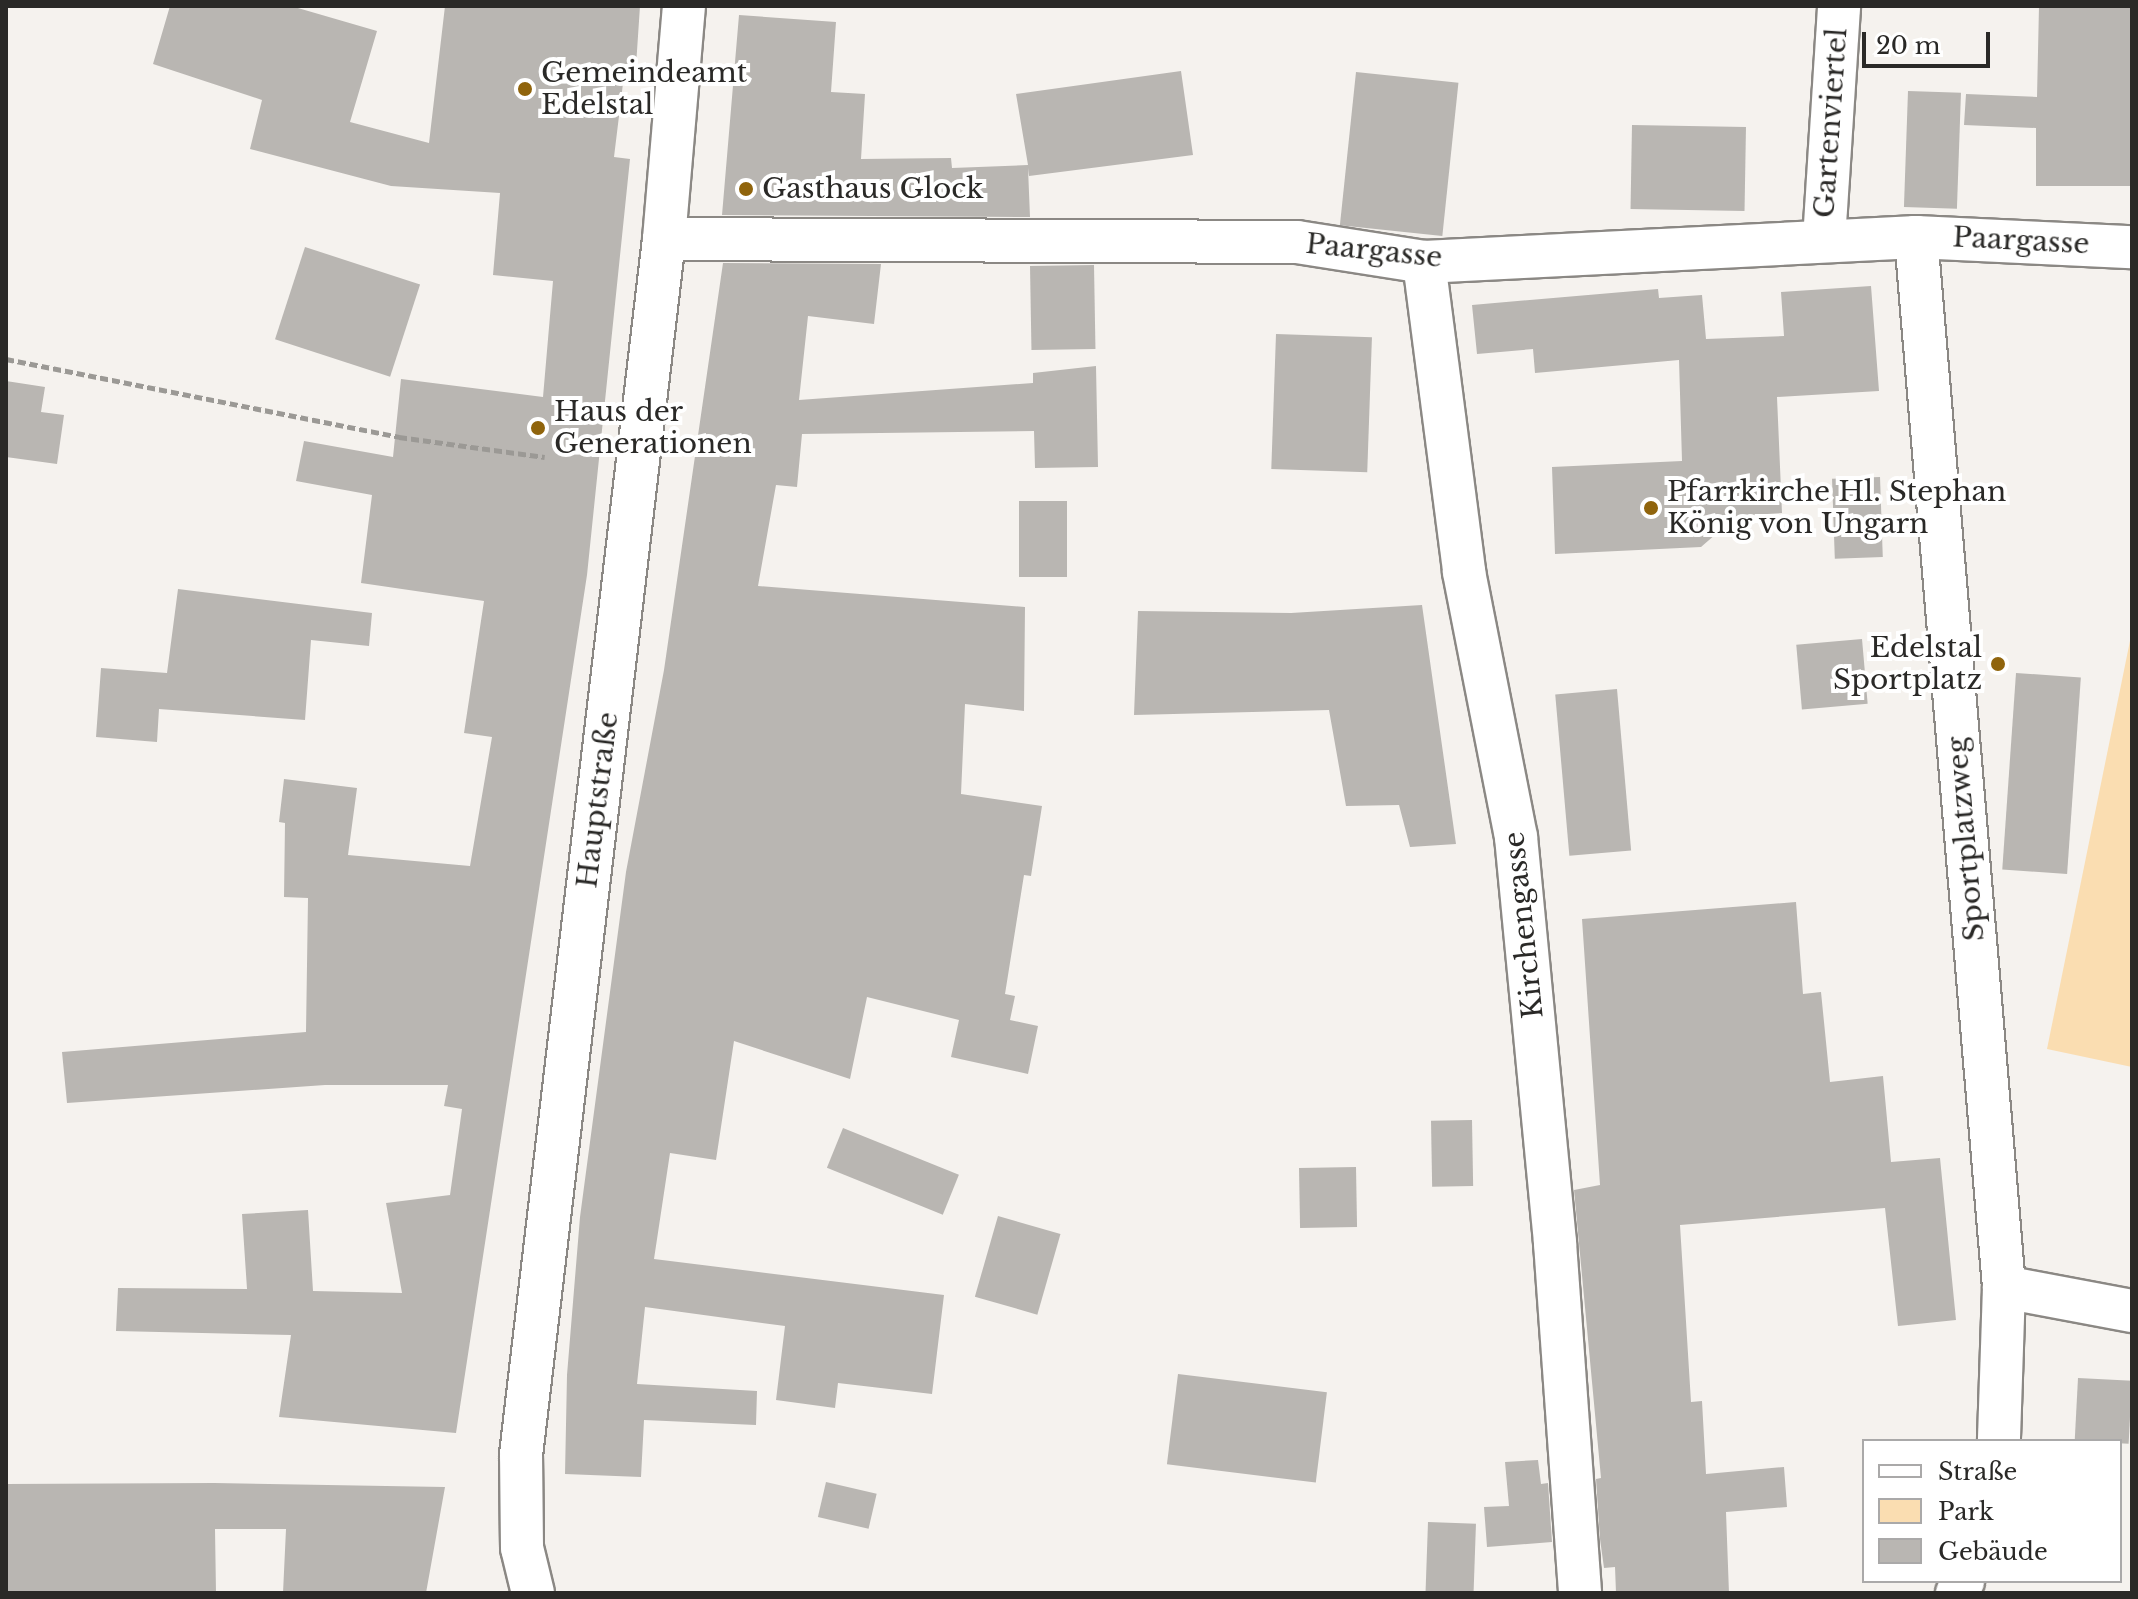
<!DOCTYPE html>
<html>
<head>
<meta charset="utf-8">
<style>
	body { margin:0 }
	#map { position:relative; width:2138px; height:1599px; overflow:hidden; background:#f5f2ee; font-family:"Libre Baskerville",serif }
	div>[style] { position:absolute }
	.green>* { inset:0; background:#faddb1 }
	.building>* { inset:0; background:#b9b6b2; transform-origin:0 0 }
	.path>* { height:5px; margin-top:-2.5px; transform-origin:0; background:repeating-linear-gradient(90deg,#9b9995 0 8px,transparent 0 12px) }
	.roads { filter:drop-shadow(2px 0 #8b8884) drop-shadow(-2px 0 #8b8884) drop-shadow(0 2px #8b8884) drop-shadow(0 -2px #8b8884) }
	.street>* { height:42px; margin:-21px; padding:0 21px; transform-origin:21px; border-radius:21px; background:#fff }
	.dots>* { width:22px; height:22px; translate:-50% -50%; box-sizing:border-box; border:4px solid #fff; border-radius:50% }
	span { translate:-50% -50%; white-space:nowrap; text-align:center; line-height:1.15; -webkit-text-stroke:8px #fff; paint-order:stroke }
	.poi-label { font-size:28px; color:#2a2927 }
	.left { translate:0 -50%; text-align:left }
	.right { translate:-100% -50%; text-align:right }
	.street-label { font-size:28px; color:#2a2927 }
	.frame { position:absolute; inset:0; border:8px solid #2a2927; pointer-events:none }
	.legend { position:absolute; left:1862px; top:1439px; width:260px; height:144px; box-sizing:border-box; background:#fff; border:2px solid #aaa9a9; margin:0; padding:10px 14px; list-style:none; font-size:24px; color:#2a2927 }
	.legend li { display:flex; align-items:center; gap:16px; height:40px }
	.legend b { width:40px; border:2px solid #aaa9a9 }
	.scale { position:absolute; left:1862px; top:32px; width:128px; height:36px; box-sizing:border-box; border:4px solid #2a2927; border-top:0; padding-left:10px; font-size:24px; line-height:28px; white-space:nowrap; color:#2a2927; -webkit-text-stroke:6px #fff; paint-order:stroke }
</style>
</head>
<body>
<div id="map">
	<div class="green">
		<div style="clip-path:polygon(2132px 631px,2132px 1067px,2047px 1049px)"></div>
	</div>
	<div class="building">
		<div style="clip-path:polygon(170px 6px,291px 6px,377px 31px,350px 122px,429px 143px,445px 6px,640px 6px,636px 66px,625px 67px,614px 157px,630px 159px,587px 575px,456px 1433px,279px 1417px,291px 1335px,116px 1331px,118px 1288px,247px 1289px,242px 1214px,308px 1210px,313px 1291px,402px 1293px,386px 1203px,450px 1195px,462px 1109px,444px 1106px,448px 1085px,325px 1085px,67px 1103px,62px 1052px,306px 1032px,308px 898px,284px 897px,285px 823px,279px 822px,284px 779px,357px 788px,348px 855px,470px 866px,492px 737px,464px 733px,484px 601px,361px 583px,372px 495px,296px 481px,304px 441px,393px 457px,401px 379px,543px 397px,553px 281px,493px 275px,500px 193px,391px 186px,250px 149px,262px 100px,153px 64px)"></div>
		<div style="clip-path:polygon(2039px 6px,2132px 6px,2132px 186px,2036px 186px,2036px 128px,1964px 125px,1966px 94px,2037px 97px)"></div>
		<div style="clip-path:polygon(739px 15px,836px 22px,831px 92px,865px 94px,861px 159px,951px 158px,952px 168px,1028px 165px,1016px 94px,1181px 71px,1193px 155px,1029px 176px,1028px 168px,1030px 217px,722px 215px)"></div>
		<div style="left:1356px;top:72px;width:103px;height:154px;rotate:6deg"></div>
		<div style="left:1908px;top:91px;width:53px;height:116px;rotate:2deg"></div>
		<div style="left:1632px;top:125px;width:114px;height:84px;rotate:1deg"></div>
		<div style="left:305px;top:247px;width:121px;height:97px;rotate:18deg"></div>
		<div style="clip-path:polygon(723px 263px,881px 264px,874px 324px,808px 316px,799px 400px,1033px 383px,1033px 373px,1096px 366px,1098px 467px,1035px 468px,1034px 431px,802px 434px,797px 487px,776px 485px,758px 586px,1025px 607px,1024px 711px,965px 704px,961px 794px,1042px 806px,1031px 876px,1024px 875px,1005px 994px,1015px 996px,1010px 1020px,1038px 1026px,1028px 1074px,951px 1057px,959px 1020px,867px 997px,850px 1079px,734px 1041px,716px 1160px,670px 1153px,654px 1259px,944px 1295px,932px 1394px,838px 1383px,835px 1408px,776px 1400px,785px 1326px,645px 1307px,637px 1384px,757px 1391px,756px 1425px,644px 1420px,641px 1477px,565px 1474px,567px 1375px,580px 1217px,626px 872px,664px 670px)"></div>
		<div style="left:1094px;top:265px;width:84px;height:64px;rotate:89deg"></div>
		<div style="clip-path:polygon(1871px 286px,1879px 391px,1777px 397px,1782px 513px,1750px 515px,1751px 531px,1716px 534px,1701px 547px,1555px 554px,1552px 467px,1682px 461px,1679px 360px,1535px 373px,1533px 349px,1477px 354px,1472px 305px,1658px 289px,1659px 298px,1702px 295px,1706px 339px,1784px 336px,1781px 292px)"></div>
		<div style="left:1276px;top:334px;width:96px;height:135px;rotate:2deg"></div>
		<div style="clip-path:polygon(6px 381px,45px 387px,41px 412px,64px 415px,57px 464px,6px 457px)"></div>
		<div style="left:1880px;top:477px;width:80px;height:48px;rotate:88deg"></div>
		<div style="left:1019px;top:501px;width:48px;height:76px"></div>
		<div style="clip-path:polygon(178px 589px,372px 613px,369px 646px,311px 640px,305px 720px,159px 709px,157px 742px,96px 737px,101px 668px,167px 673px)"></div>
		<div style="clip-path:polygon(1422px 605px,1456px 844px,1410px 847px,1399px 805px,1346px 806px,1329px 710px,1134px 715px,1138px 611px,1291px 613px)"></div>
		<div style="left:1862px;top:639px;width:65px;height:66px;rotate:85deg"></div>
		<div style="left:2016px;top:673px;width:65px;height:197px;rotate:4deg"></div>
		<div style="left:1617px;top:689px;width:162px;height:62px;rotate:85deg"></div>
		<div style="clip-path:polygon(1796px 902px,1803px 994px,1821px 992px,1830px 1082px,1883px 1076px,1891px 1162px,1940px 1158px,1956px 1320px,1898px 1326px,1885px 1208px,1680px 1225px,1691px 1402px,1702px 1401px,1706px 1474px,1784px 1467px,1787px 1507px,1726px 1512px,1729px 1593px,1616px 1593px,1615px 1567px,1604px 1568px,1600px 1539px,1596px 1479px,1601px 1478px,1574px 1190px,1600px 1185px,1582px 919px)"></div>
		<div style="left:1472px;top:1120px;width:66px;height:41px;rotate:89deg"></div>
		<div style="left:843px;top:1128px;width:125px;height:43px;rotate:22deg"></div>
		<div style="left:1356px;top:1167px;width:60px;height:57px;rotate:89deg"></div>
		<div style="left:998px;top:1216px;width:65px;height:84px;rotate:16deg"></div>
		<div style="left:1178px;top:1374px;width:150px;height:91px;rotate:7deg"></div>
		<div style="left:2078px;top:1378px;width:54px;height:63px;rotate:3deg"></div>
		<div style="clip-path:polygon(1538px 1460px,1541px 1484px,1548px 1483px,1552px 1542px,1487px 1547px,1484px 1507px,1509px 1506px,1505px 1462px)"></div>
		<div style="left:826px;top:1482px;width:52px;height:36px;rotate:13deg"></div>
		<div style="clip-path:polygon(6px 1484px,214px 1483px,445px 1487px,426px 1593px,283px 1593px,286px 1529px,215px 1529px,216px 1593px,6px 1593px)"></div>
		<div style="left:1428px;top:1522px;width:48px;height:71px;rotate:2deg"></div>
	</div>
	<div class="path">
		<div style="left:6px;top:359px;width:401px;rotate:11.2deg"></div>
		<div style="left:399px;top:437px;width:147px;rotate:7.8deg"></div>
	</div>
	<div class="roads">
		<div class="street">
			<div style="left:1916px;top:237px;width:1054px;rotate:85.21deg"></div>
			<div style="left:2004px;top:1287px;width:154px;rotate:91.9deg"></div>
			<div style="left:664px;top:239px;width:633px;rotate:0.27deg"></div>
			<div style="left:1297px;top:242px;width:129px;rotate:8.9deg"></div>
			<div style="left:1424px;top:262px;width:493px;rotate:-2.9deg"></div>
			<div style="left:1916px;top:237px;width:216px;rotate:2.7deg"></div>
			<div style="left:1824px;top:240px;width:234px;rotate:-86.3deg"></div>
			<div style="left:1424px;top:262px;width:313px;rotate:82.6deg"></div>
			<div style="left:1464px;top:572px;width:270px;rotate:78.9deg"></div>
			<div style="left:1516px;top:837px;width:408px;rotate:84.5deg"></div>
			<div style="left:1555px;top:1243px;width:351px;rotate:85.9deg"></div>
			<div style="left:2004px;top:1287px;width:130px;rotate:10.6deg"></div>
			<div style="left:533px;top:1593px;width:46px;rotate:-103.7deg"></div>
			<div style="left:522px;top:1548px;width:93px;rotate:-90.6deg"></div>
			<div style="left:521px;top:1455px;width:1224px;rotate:-83.29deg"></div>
			<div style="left:664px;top:239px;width:234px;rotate:-85.1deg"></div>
			<div style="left:1957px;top:1593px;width:13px;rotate:-63deg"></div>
		</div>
	</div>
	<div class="dots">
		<div style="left:525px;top:89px;background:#90640c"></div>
		<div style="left:746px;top:189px;background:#90640c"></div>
		<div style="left:538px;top:428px;background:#90640c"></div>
		<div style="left:1651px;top:508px;background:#90640c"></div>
		<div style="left:1998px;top:664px;background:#90640c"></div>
	</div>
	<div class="poi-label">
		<span class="left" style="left:541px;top:89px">Gemeindeamt<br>Edelstal</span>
		<span class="left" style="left:762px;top:189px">Gasthaus Glock</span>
		<span class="left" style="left:554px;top:428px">Haus der<br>Generationen</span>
		<span class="left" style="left:1667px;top:508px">Pfarrkirche Hl. Stephan<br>König von Ungarn</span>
		<span class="right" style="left:1982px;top:664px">Edelstal<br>Sportplatz</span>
	</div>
	<div class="street-label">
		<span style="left:1831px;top:123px;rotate:-86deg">Gartenviertel</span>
		<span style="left:2021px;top:241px;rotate:3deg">Paargasse</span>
		<span style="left:1374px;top:251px;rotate:6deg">Paargasse</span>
		<span style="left:598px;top:800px;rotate:-83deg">Hauptstraße</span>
		<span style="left:1966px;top:839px;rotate:-95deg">Sportplatzweg</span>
		<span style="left:1524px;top:925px;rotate:-96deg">Kirchengasse</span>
	</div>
	<div class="frame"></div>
	<ul class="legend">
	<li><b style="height:10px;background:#fff"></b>Straße</li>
	<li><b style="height:22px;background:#faddb1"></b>Park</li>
	<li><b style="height:22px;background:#b9b6b2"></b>Gebäude</li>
	</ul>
	<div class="scale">20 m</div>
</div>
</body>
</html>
